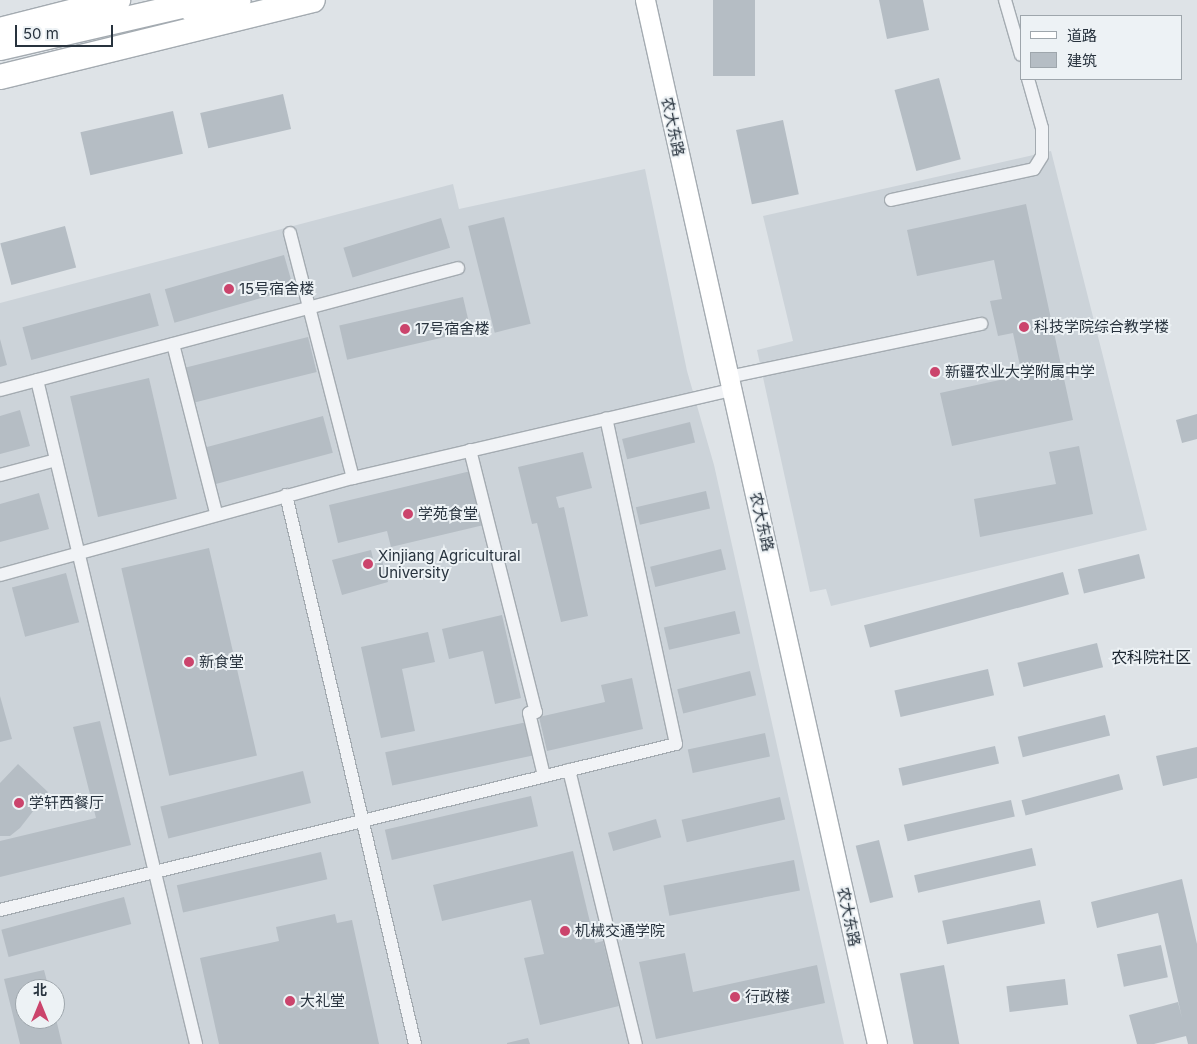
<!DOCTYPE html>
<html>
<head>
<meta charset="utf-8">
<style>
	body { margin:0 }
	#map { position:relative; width:1197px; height:1044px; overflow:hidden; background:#dee3e7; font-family:Inter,"Noto Sans SC",sans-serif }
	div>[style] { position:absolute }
	.built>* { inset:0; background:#ccd3d9 }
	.building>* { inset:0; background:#b5bdc4; transform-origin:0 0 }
	.roads { filter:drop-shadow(1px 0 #a4abb1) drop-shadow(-1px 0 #a4abb1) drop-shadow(0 1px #a4abb1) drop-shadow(0 -1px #a4abb1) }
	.street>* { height:12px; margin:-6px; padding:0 6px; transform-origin:6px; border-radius:6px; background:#f1f3f6 }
	.secondary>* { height:19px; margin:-9.5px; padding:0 9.5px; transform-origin:9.5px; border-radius:9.5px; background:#fff }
	.primary>* { height:20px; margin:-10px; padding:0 10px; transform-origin:10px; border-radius:10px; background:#fff }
	.highway>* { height:24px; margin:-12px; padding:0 12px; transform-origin:12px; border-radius:12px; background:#fff }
	.dots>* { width:14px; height:14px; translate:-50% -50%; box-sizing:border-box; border:2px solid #edf2f5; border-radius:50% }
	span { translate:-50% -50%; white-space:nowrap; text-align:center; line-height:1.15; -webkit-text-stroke:4px #edf2f5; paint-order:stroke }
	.street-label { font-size:15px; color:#28333e }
	.poi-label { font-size:15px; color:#28333e }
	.left { translate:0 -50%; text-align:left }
	.neighbourhood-label { font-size:16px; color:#1a242f }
	.legend { position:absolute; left:1020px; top:15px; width:162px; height:65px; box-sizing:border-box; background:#edf2f5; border:1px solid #9ea6ac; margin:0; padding:6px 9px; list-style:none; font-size:15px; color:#28333e }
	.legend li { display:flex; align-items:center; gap:10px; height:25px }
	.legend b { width:25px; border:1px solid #9ea6ac }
	.north { position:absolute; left:15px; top:979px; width:50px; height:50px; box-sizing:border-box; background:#edf2f5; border:1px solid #9ea6ac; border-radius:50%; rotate:0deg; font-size:14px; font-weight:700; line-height:20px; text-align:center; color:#28333e }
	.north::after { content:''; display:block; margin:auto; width:18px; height:22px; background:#cb446c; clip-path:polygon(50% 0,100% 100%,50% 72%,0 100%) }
	.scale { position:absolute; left:15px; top:25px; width:98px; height:22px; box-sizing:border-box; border:2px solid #28333e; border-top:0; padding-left:6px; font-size:15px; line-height:18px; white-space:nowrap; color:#28333e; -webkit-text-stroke:4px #edf2f5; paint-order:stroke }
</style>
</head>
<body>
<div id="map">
	<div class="built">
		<div style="clip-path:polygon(1051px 151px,1147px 530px,831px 606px,826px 589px,810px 592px,757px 350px,793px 341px,763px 216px)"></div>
		<div style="clip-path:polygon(evenodd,645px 169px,687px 371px,714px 465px,844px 1044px,0 1044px,0 303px,453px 184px,459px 209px,645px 169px,25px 989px,55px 989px,55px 1019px,25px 1019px,25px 989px)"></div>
	</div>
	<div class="building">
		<div style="left:713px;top:0;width:42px;height:76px"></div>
		<div style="clip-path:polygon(879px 0,923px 0,929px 30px,887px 39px)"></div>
		<div style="left:939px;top:78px;width:84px;height:46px;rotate:75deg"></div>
		<div style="left:283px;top:94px;width:36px;height:85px;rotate:77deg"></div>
		<div style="left:173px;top:111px;width:44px;height:95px;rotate:77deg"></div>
		<div style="left:783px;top:120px;width:76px;height:48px;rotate:78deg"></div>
		<div style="clip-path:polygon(1026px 204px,1073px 420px,952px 446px,940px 393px,1022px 375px,1013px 333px,998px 336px,990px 301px,1002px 299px,994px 260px,917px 276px,907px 230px)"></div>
		<div style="left:504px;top:217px;width:110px;height:37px;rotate:76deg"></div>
		<div style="left:441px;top:218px;width:31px;height:102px;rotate:73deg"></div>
		<div style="left:65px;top:226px;width:43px;height:67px;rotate:75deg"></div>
		<div style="left:284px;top:255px;width:35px;height:124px;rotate:74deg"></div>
		<div style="left:150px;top:293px;width:34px;height:132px;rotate:75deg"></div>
		<div style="left:463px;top:297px;width:35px;height:127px;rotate:77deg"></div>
		<div style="left:308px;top:337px;width:36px;height:129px;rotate:76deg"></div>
		<div style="clip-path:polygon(0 339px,7px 365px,0 367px)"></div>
		<div style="left:149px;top:378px;width:124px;height:81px;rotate:77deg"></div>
		<div style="clip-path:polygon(20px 410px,30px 446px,0 454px,0 416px)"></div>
		<div style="clip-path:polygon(1197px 414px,1197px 439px,1182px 443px,1176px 420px)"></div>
		<div style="left:323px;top:416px;width:38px;height:122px;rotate:75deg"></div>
		<div style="left:690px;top:422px;width:21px;height:70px;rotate:76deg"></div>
		<div style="clip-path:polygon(1079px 446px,1093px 514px,980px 537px,974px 499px,1056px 484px,1049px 452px)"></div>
		<div style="clip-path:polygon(583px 452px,592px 488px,556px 497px,559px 508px,564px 507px,588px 616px,561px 622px,537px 523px,532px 524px,518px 467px)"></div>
		<div style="clip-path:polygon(475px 470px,488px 524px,391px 547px,387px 531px,338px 543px,329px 505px)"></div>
		<div style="left:706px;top:491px;width:18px;height:72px;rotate:77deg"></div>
		<div style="clip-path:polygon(39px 493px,49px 529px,0 542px,0 504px)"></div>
		<div style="left:209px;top:548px;width:213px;height:90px;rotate:77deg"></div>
		<div style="left:721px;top:549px;width:21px;height:73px;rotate:76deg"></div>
		<div style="clip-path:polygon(371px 550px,374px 563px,382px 560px,388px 582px,342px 595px,332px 560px)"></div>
		<div style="left:1139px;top:554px;width:25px;height:63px;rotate:76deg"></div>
		<div style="left:1063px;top:572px;width:23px;height:206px;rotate:75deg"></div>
		<div style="left:66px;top:573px;width:51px;height:56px;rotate:75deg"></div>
		<div style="left:735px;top:611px;width:23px;height:73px;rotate:77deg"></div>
		<div style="clip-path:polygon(502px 615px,521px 698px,495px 704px,483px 651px,449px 659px,442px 629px)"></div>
		<div style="clip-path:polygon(428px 632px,435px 662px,402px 669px,415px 731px,381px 738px,361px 647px)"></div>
		<div style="left:1097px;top:643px;width:25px;height:82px;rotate:76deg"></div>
		<div style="left:988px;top:669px;width:27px;height:96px;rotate:77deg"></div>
		<div style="left:750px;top:671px;width:25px;height:75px;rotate:76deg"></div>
		<div style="clip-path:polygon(632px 678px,643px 729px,547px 751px,539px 717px,605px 702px,601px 685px)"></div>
		<div style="clip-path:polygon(0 696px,12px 739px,0 742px)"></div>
		<div style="left:1105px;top:715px;width:21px;height:90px;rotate:76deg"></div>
		<div style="clip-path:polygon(100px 721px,131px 845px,0 877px,0 841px,96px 818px,73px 727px)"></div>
		<div style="left:527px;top:722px;width:34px;height:145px;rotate:78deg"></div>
		<div style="left:765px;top:733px;width:24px;height:79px;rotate:78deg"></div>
		<div style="left:995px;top:746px;width:18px;height:99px;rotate:77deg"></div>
		<div style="clip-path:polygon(1197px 747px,1197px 778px,1163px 786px,1156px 756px)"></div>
		<div style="clip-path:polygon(18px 764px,48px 792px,20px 828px,10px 836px,0 836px,0 783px)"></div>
		<div style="left:303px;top:771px;width:33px;height:147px;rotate:76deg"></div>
		<div style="left:1119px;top:774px;width:16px;height:101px;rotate:75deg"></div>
		<div style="left:531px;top:796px;width:31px;height:150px;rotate:77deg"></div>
		<div style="left:780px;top:797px;width:23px;height:101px;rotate:77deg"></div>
		<div style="left:1011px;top:800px;width:17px;height:110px;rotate:77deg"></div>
		<div style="left:656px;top:819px;width:19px;height:50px;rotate:74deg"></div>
		<div style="left:879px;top:840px;width:59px;height:24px;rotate:76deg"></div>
		<div style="left:1032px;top:848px;width:18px;height:121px;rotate:77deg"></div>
		<div style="clip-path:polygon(573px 851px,595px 943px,603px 941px,619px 1006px,540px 1025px,524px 958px,544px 954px,531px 900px,442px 921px,433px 885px)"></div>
		<div style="left:321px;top:852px;width:28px;height:148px;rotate:77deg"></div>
		<div style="left:794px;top:860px;width:31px;height:133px;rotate:79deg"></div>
		<div style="clip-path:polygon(1182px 879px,1197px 944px,1197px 1044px,1188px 1044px,1186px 1036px,1154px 1044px,1137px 1044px,1129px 1015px,1178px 1002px,1182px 1018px,1158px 913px,1097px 928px,1091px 902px)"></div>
		<div style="left:124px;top:897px;width:28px;height:127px;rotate:75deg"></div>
		<div style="left:1040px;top:900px;width:24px;height:100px;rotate:78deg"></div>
		<div style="clip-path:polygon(335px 914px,337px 923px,352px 920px,379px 1044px,219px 1044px,200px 958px,279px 941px,276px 927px)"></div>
		<div style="left:1161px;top:945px;width:33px;height:45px;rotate:78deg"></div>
		<div style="clip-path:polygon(685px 953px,693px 992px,817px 965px,825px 1003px,656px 1039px,639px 962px)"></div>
		<div style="left:944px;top:965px;width:81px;height:45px;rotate:79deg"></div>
		<div style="clip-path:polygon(44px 970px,49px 989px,25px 989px,25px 1019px,56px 1019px,62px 1044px,20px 1044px,4px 979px)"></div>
		<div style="left:1065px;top:979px;width:26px;height:59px;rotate:83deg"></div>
		<div style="clip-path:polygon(528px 1038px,530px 1044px,507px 1044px,507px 1043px)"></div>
	</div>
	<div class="roads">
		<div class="street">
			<div style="left:1005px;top:0;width:57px;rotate:73.8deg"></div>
			<div style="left:891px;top:200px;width:146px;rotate:-12.2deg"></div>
			<div style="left:1034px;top:169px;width:15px;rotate:-58deg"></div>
			<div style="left:1042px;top:156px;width:28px;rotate:-90deg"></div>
			<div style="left:1042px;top:128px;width:51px;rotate:-105.9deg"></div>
			<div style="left:290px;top:233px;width:253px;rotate:75.6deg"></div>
			<div style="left:173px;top:344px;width:174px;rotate:75.7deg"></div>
			<div style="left:729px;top:377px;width:258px;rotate:-11.9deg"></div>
			<div style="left:37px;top:380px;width:683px;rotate:76.53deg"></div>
			<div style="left:0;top:390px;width:474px;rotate:-14.9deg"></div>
			<div style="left:470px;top:450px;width:270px;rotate:75.9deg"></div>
			<div style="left:536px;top:712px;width:7px;rotate:172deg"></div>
			<div style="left:529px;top:713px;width:65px;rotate:76.6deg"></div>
			<div style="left:0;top:475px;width:58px;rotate:-15deg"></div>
			<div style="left:286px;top:495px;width:564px;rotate:76.78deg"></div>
			<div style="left:0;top:575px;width:366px;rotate:-15.4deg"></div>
			<div style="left:353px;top:478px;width:388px;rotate:-13.1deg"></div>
			<div style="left:569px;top:770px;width:282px;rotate:76.3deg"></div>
			<div style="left:0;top:910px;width:696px;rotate:-13.8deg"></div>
			<div style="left:676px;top:744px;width:333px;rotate:-102.1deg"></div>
		</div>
		<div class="secondary">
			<div style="left:645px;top:0;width:1069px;rotate:77.47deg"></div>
		</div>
		<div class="primary">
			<div style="left:191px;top:12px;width:51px;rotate:-13.5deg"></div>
		</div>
		<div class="highway">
			<div style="left:0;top:30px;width:122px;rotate:-14.3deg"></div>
			<div style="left:0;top:48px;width:213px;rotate:-13deg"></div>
			<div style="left:0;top:77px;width:322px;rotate:-13.8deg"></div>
		</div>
	</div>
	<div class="dots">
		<div style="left:229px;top:289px;background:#cb446c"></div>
		<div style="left:1024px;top:327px;background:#cb446c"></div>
		<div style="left:405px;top:329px;background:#cb446c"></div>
		<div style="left:935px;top:372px;background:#cb446c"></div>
		<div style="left:408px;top:514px;background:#cb446c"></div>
		<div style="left:368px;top:564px;background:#cb446c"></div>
		<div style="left:189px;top:662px;background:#cb446c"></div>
		<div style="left:19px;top:803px;background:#cb446c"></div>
		<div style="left:565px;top:931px;background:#cb446c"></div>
		<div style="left:735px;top:997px;background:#cb446c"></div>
		<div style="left:290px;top:1001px;background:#cb446c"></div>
	</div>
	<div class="street-label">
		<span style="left:673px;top:127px;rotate:78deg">农大东路</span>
		<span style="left:762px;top:522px;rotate:77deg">农大东路</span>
		<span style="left:849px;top:917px;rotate:78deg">农大东路</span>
	</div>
	<div class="poi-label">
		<span class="left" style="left:239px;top:289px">15号宿舍楼</span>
		<span class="left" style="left:1034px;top:327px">科技学院综合教学楼</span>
		<span class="left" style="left:415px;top:329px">17号宿舍楼</span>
		<span class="left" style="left:945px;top:372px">新疆农业大学附属中学</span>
		<span class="left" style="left:418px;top:514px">学苑食堂</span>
		<span class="left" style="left:378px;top:564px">Xinjiang Agricultural<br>University</span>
		<span class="left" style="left:199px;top:662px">新食堂</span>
		<span class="left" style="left:29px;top:803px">学轩西餐厅</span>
		<span class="left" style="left:575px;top:931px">机械交通学院</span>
		<span class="left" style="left:745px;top:997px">行政楼</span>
		<span class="left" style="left:300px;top:1001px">大礼堂</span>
	</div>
	<div class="neighbourhood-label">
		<span style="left:1151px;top:657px">农科院社区</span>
	</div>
	<ul class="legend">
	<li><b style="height:6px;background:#fff"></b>道路</li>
	<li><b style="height:14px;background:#b5bdc4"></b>建筑</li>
	</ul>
	<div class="north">北</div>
	<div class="scale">50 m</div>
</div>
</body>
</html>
